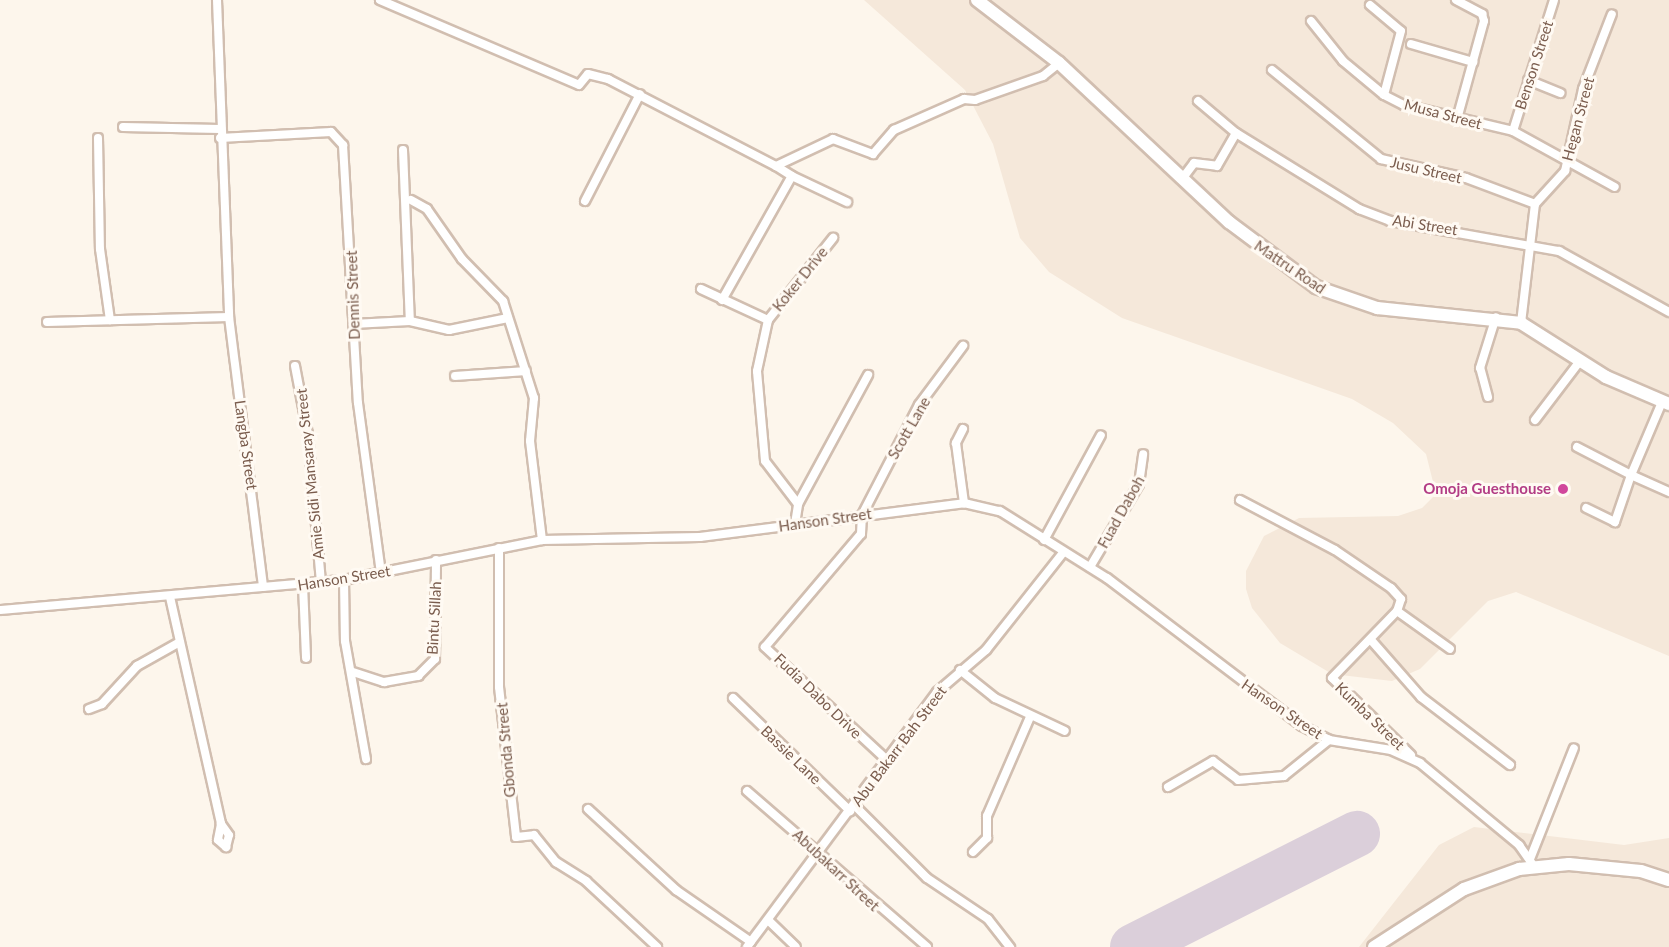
<!DOCTYPE html>
<html>
<head>
<meta charset="utf-8">
<style>
	body { margin:0 }
	#map { position:relative; width:1669px; height:947px; overflow:hidden; background:#fdf6ec; font-family:Lato,sans-serif }
	div>[style] { position:absolute }
	.residential>* { inset:0; background:#f5e8da }
	.runway>* { height:46px; margin:-23px; padding:0 23px; transform-origin:23px; border-radius:23px; background:#dbcfda }
	.roads { filter:drop-shadow(2px 0 #d1beb0) drop-shadow(-2px 0 #d1beb0) drop-shadow(0 2px #d1beb0) drop-shadow(0 -2px #d1beb0) }
	.minor>* { height:8px; margin:-4px; padding:0 4px; transform-origin:4px; border-radius:4px; background:#fff }
	.secondary>* { height:12px; margin:-6px; padding:0 6px; transform-origin:6px; border-radius:6px; background:#fff }
	.dots>* { width:16px; height:16px; translate:-50% -50%; box-sizing:border-box; border:3px solid #fffaf3; border-radius:50% }
	span { translate:-50% -50%; white-space:nowrap; text-align:center; line-height:1.15; -webkit-text-stroke:6px #fffaf3; paint-order:stroke }
	.street-label { font-size:15px; color:#7a5c4d }
	.hotel-label { font-size:15px; color:#b23c85; font-weight:700 }
	.right { translate:-100% -50%; text-align:right }
</style>
</head>
<body>
<div id="map">
	<div class="residential">
		<div style="clip-path:polygon(864px 0,1669px 0,1669px 656px,1516px 592px,1488px 601px,1420px 669px,1392px 681px,1332px 674px,1280px 643px,1252px 608px,1246px 589px,1246px 571px,1264px 536px,1299px 518px,1398px 516px,1422px 508px,1436px 494px,1426px 454px,1393px 423px,1352px 399px,1122px 318px,1049px 272px,1020px 238px,993px 144px,965px 90px)"></div>
		<div style="clip-path:polygon(1474px 827px,1624px 845px,1669px 838px,1669px 947px,1359px 947px,1439px 845px)"></div>
	</div>
	<div class="runway">
		<div style="left:1133px;top:947px;width:251px;rotate:-26.8deg"></div>
	</div>
	<div class="roads">
		<div class="minor">
			<div style="left:217px;top:0;width:317px;rotate:87.8deg"></div>
			<div style="left:380px;top:0;width:216px;rotate:23.1deg"></div>
			<div style="left:579px;top:85px;width:14px;rotate:-51deg"></div>
			<div style="left:588px;top:74px;width:21px;rotate:14deg"></div>
			<div style="left:608px;top:79px;width:189px;rotate:27.4deg"></div>
			<div style="left:1456px;top:0;width:30px;rotate:28deg"></div>
			<div style="left:1482px;top:14px;width:7px;rotate:74deg"></div>
			<div style="left:1484px;top:21px;width:102px;rotate:105.4deg"></div>
			<div style="left:1370px;top:5px;width:40px;rotate:40deg"></div>
			<div style="left:1401px;top:31px;width:66px;rotate:104.9deg"></div>
			<div style="left:1311px;top:21px;width:51px;rotate:51.3deg"></div>
			<div style="left:1343px;top:61px;width:53px;rotate:39.7deg"></div>
			<div style="left:1384px;top:95px;width:22px;rotate:27deg"></div>
			<div style="left:1404px;top:105px;width:112px;rotate:13.4deg"></div>
			<div style="left:1513px;top:131px;width:116px;rotate:28.8deg"></div>
			<div style="left:1411px;top:44px;width:65px;rotate:16.2deg"></div>
			<div style="left:1272px;top:70px;width:141px;rotate:39.2deg"></div>
			<div style="left:1381px;top:159px;width:87px;rotate:12.6deg"></div>
			<div style="left:1466px;top:178px;width:74px;rotate:20.6deg"></div>
			<div style="left:1528px;top:80px;width:35px;rotate:22deg"></div>
			<div style="left:1198px;top:101px;width:50px;rotate:40.1deg"></div>
			<div style="left:1236px;top:133px;width:145px;rotate:31.7deg"></div>
			<div style="left:1359px;top:209px;width:33px;rotate:21deg"></div>
			<div style="left:1390px;top:221px;width:172px;rotate:10.1deg"></div>
			<div style="left:1559px;top:251px;width:126px;rotate:29deg"></div>
			<div style="left:123px;top:127px;width:97px;rotate:1.2deg"></div>
			<div style="left:1513px;top:131px;width:137px;rotate:-72.6deg"></div>
			<div style="left:98px;top:138px;width:111px;rotate:89deg"></div>
			<div style="left:100px;top:249px;width:72px;rotate:82deg"></div>
			<div style="left:220px;top:138px;width:111px;rotate:-3.1deg"></div>
			<div style="left:331px;top:132px;width:18px;rotate:47deg"></div>
			<div style="left:343px;top:145px;width:258px;rotate:86.7deg"></div>
			<div style="left:358px;top:403px;width:172px;rotate:82.3deg"></div>
			<div style="left:403px;top:150px;width:171px;rotate:87.7deg"></div>
			<div style="left:792px;top:176px;width:61px;rotate:25.3deg"></div>
			<div style="left:1182px;top:179px;width:20px;rotate:-53deg"></div>
			<div style="left:1194px;top:163px;width:23px;rotate:7deg"></div>
			<div style="left:1217px;top:166px;width:38px;rotate:-60deg"></div>
			<div style="left:411px;top:200px;width:18px;rotate:29deg"></div>
			<div style="left:427px;top:209px;width:61px;rotate:55deg"></div>
			<div style="left:462px;top:259px;width:59px;rotate:45.7deg"></div>
			<div style="left:503px;top:301px;width:102px;rotate:72.3deg"></div>
			<div style="left:534px;top:398px;width:43px;rotate:95.3deg"></div>
			<div style="left:530px;top:441px;width:100px;rotate:83.1deg"></div>
			<div style="left:585px;top:201px;width:120px;rotate:-62.8deg"></div>
			<div style="left:701px;top:289px;width:74px;rotate:24.8deg"></div>
			<div style="left:722px;top:300px;width:142px;rotate:-60.6deg"></div>
			<div style="left:792px;top:176px;width:19px;rotate:-148deg"></div>
			<div style="left:776px;top:166px;width:63px;rotate:-25.3deg"></div>
			<div style="left:833px;top:139px;width:43px;rotate:20.6deg"></div>
			<div style="left:873px;top:154px;width:32px;rotate:-49deg"></div>
			<div style="left:894px;top:130px;width:77px;rotate:-23.9deg"></div>
			<div style="left:964px;top:99px;width:11px;rotate:5deg"></div>
			<div style="left:975px;top:100px;width:72px;rotate:-19.4deg"></div>
			<div style="left:1043px;top:76px;width:21px;rotate:-39deg"></div>
			<div style="left:47px;top:322px;width:182px;rotate:-1.6deg"></div>
			<div style="left:229px;top:317px;width:272px;rotate:82.8deg"></div>
			<div style="left:1521px;top:323px;width:120px;rotate:-83.3deg"></div>
			<div style="left:1535px;top:204px;width:45px;rotate:-47.7deg"></div>
			<div style="left:1565px;top:171px;width:84px;rotate:-77.6deg"></div>
			<div style="left:1583px;top:89px;width:80px;rotate:-68.9deg"></div>
			<div style="left:353px;top:324px;width:57px;rotate:-3deg"></div>
			<div style="left:410px;top:321px;width:40px;rotate:13deg"></div>
			<div style="left:449px;top:330px;width:60px;rotate:-11.5deg"></div>
			<div style="left:295px;top:366px;width:69px;rotate:79.2deg"></div>
			<div style="left:308px;top:434px;width:149px;rotate:85deg"></div>
			<div style="left:455px;top:376px;width:71px;rotate:-4deg"></div>
			<div style="left:1488px;top:397px;width:30px;rotate:-105deg"></div>
			<div style="left:1480px;top:368px;width:53px;rotate:-72.6deg"></div>
			<div style="left:1662px;top:402px;width:79px;rotate:113deg"></div>
			<div style="left:1631px;top:475px;width:42px;rotate:24.1deg"></div>
			<div style="left:1535px;top:420px;width:74px;rotate:-52.7deg"></div>
			<div style="left:963px;top:429px;width:16px;rotate:117deg"></div>
			<div style="left:956px;top:443px;width:61px;rotate:82.4deg"></div>
			<div style="left:1577px;top:447px;width:61px;rotate:27.4deg"></div>
			<div style="left:1631px;top:475px;width:50px;rotate:108.8deg"></div>
			<div style="left:1615px;top:522px;width:32px;rotate:-154deg"></div>
			<div style="left:1240px;top:500px;width:107px;rotate:27.8deg"></div>
			<div style="left:1335px;top:550px;width:68px;rotate:34.2deg"></div>
			<div style="left:1391px;top:588px;width:15px;rotate:48deg"></div>
			<div style="left:1401px;top:599px;width:13px;rotate:108deg"></div>
			<div style="left:798px;top:504px;width:147px;rotate:-61.5deg"></div>
			<div style="left:795px;top:524px;width:20px;rotate:-81deg"></div>
			<div style="left:798px;top:504px;width:54px;rotate:-127.5deg"></div>
			<div style="left:765px;top:461px;width:90px;rotate:-95.1deg"></div>
			<div style="left:757px;top:371px;width:52px;rotate:-77.8deg"></div>
			<div style="left:768px;top:320px;width:105px;rotate:-51.6deg"></div>
			<div style="left:1044px;top:540px;width:119px;rotate:-61.5deg"></div>
			<div style="left:499px;top:548px;width:139px;rotate:90deg"></div>
			<div style="left:499px;top:687px;width:151px;rotate:83.5deg"></div>
			<div style="left:516px;top:837px;width:18px;rotate:-6deg"></div>
			<div style="left:534px;top:835px;width:35px;rotate:51deg"></div>
			<div style="left:556px;top:862px;width:36px;rotate:32deg"></div>
			<div style="left:586px;top:881px;width:97px;rotate:42.9deg"></div>
			<div style="left:1090px;top:567px;width:96px;rotate:-59.4deg"></div>
			<div style="left:1139px;top:484px;width:30px;rotate:-82deg"></div>
			<div style="left:344px;top:580px;width:61px;rotate:89.1deg"></div>
			<div style="left:345px;top:641px;width:120px;rotate:79.9deg"></div>
			<div style="left:303px;top:585px;width:73px;rotate:87.6deg"></div>
			<div style="left:170px;top:597px;width:233px;rotate:77.3deg"></div>
			<div style="left:221px;top:824px;width:16px;rotate:101deg"></div>
			<div style="left:218px;top:840px;width:11px;rotate:41deg"></div>
			<div style="left:226px;top:847px;width:12px;rotate:-76deg"></div>
			<div style="left:229px;top:835px;width:14px;rotate:-126deg"></div>
			<div style="left:0;top:610px;width:345px;rotate:-5deg"></div>
			<div style="left:344px;top:580px;width:202px;rotate:-11.4deg"></div>
			<div style="left:542px;top:540px;width:158px;rotate:-1.1deg"></div>
			<div style="left:700px;top:537px;width:266px;rotate:-7.3deg"></div>
			<div style="left:964px;top:503px;width:37px;rotate:13deg"></div>
			<div style="left:1000px;top:511px;width:126px;rotate:32.1deg"></div>
			<div style="left:1107px;top:578px;width:245px;rotate:37.2deg"></div>
			<div style="left:1302px;top:726px;width:30px;rotate:27deg"></div>
			<div style="left:1329px;top:740px;width:63px;rotate:9.2deg"></div>
			<div style="left:1391px;top:750px;width:32px;rotate:24deg"></div>
			<div style="left:1420px;top:763px;width:129px;rotate:39.6deg"></div>
			<div style="left:1519px;top:845px;width:29px;rotate:55deg"></div>
			<div style="left:1371px;top:640px;width:76px;rotate:48.7deg"></div>
			<div style="left:1421px;top:697px;width:112px;rotate:37.4deg"></div>
			<div style="left:960px;top:670px;width:45px;rotate:38.7deg"></div>
			<div style="left:995px;top:698px;width:77px;rotate:25.2deg"></div>
			<div style="left:353px;top:672px;width:33px;rotate:18deg"></div>
			<div style="left:384px;top:682px;width:35px;rotate:-10deg"></div>
			<div style="left:418px;top:676px;width:24px;rotate:-45deg"></div>
			<div style="left:435px;top:659px;width:99px;rotate:-89.4deg"></div>
			<div style="left:733px;top:698px;width:163px;rotate:44deg"></div>
			<div style="left:89px;top:709px;width:14px;rotate:-21deg"></div>
			<div style="left:102px;top:704px;width:52px;rotate:-47.4deg"></div>
			<div style="left:137px;top:666px;width:49px;rotate:-29.2deg"></div>
			<div style="left:1411px;top:755px;width:110px;rotate:-135.7deg"></div>
			<div style="left:1332px;top:678px;width:93px;rotate:-45.9deg"></div>
			<div style="left:1397px;top:611px;width:65px;rotate:35.6deg"></div>
			<div style="left:888px;top:761px;width:168px;rotate:-137.2deg"></div>
			<div style="left:765px;top:647px;width:148px;rotate:-49.7deg"></div>
			<div style="left:861px;top:534px;width:19px;rotate:-87deg"></div>
			<div style="left:862px;top:515px;width:124px;rotate:-62.6deg"></div>
			<div style="left:919px;top:405px;width:74px;rotate:-53.3deg"></div>
			<div style="left:1168px;top:787px;width:52px;rotate:-30deg"></div>
			<div style="left:1213px;top:761px;width:31px;rotate:37deg"></div>
			<div style="left:1238px;top:780px;width:46px;rotate:-5deg"></div>
			<div style="left:1284px;top:776px;width:58px;rotate:-38.7deg"></div>
			<div style="left:747px;top:791px;width:238px;rotate:40.9deg"></div>
			<div style="left:854px;top:805px;width:103px;rotate:45deg"></div>
			<div style="left:927px;top:878px;width:73px;rotate:33.9deg"></div>
			<div style="left:988px;top:919px;width:36px;rotate:52deg"></div>
			<div style="left:588px;top:809px;width:120px;rotate:42.6deg"></div>
			<div style="left:676px;top:890px;width:91px;rotate:34.7deg"></div>
			<div style="left:973px;top:852px;width:20px;rotate:-45deg"></div>
			<div style="left:987px;top:838px;width:22px;rotate:-90deg"></div>
			<div style="left:987px;top:816px;width:108px;rotate:-66.5deg"></div>
			<div style="left:1530px;top:859px;width:119px;rotate:-68.4deg"></div>
			<div style="left:769px;top:921px;width:37px;rotate:44deg"></div>
			<div style="left:747px;top:947px;width:318px;rotate:-53.3deg"></div>
			<div style="left:937px;top:692px;width:65px;rotate:-40.6deg"></div>
			<div style="left:986px;top:650px;width:124px;rotate:-51.6deg"></div>
		</div>
		<div class="secondary">
			<div style="left:977px;top:0;width:103px;rotate:37.5deg"></div>
			<div style="left:1059px;top:63px;width:233px;rotate:43.1deg"></div>
			<div style="left:1229px;top:222px;width:109px;rotate:36.8deg"></div>
			<div style="left:1316px;top:287px;width:65px;rotate:19deg"></div>
			<div style="left:1377px;top:308px;width:145px;rotate:5.9deg"></div>
			<div style="left:1521px;top:323px;width:101px;rotate:32.4deg"></div>
			<div style="left:1606px;top:377px;width:69px;rotate:23.2deg"></div>
			<div style="left:1374px;top:947px;width:107px;rotate:-32.8deg"></div>
			<div style="left:1464px;top:889px;width:59px;rotate:-20deg"></div>
			<div style="left:1519px;top:869px;width:50px;rotate:-5.7deg"></div>
			<div style="left:1569px;top:864px;width:72px;rotate:5.6deg"></div>
			<div style="left:1641px;top:871px;width:29px;rotate:18deg"></div>
		</div>
	</div>
	<div class="dots">
		<div style="left:1563px;top:489px;background:#d1479c"></div>
	</div>
	<div class="street-label">
		<span style="left:1534px;top:65px;rotate:-72deg">Benson Street</span>
		<span style="left:1443px;top:114px;rotate:15deg">Musa Street</span>
		<span style="left:1578px;top:119px;rotate:-75deg">Hegan Street</span>
		<span style="left:1426px;top:170px;rotate:13deg">Jusu Street</span>
		<span style="left:1425px;top:225px;rotate:9deg">Abi Street</span>
		<span style="left:1290px;top:267px;rotate:34deg">Mattru Road</span>
		<span style="left:800px;top:279px;rotate:-51deg">Koker Drive</span>
		<span style="left:353px;top:295px;rotate:-92deg">Dennis Street</span>
		<span style="left:909px;top:428px;rotate:-60deg">Scott Lane</span>
		<span style="left:246px;top:445px;rotate:82deg">Langba Street</span>
		<span style="left:310px;top:474px;rotate:-96deg">Amie Sidi Mansaray Street</span>
		<span style="left:1121px;top:512px;rotate:-61deg">Fuad Daboh</span>
		<span style="left:825px;top:520px;rotate:-8deg">Hanson Street</span>
		<span style="left:344px;top:578px;rotate:-9deg">Hanson Street</span>
		<span style="left:434px;top:618px;rotate:-87deg">Bintu Sillah</span>
		<span style="left:818px;top:696px;rotate:44deg">Fudia Dabo Drive</span>
		<span style="left:1282px;top:709px;rotate:34deg">Hanson Street</span>
		<span style="left:1370px;top:716px;rotate:44deg">Kumba Street</span>
		<span style="left:899px;top:746px;rotate:-53deg">Abu Bakarr Bah Street</span>
		<span style="left:506px;top:750px;rotate:-95deg">Gbonda Street</span>
		<span style="left:791px;top:755px;rotate:44deg">Bassie Lane</span>
		<span style="left:836px;top:870px;rotate:43deg">Abubakarr Street</span>
	</div>
	<div class="hotel-label">
		<span class="right" style="left:1551px;top:489px">Omoja Guesthouse</span>
	</div>
</div>
</body>
</html>
